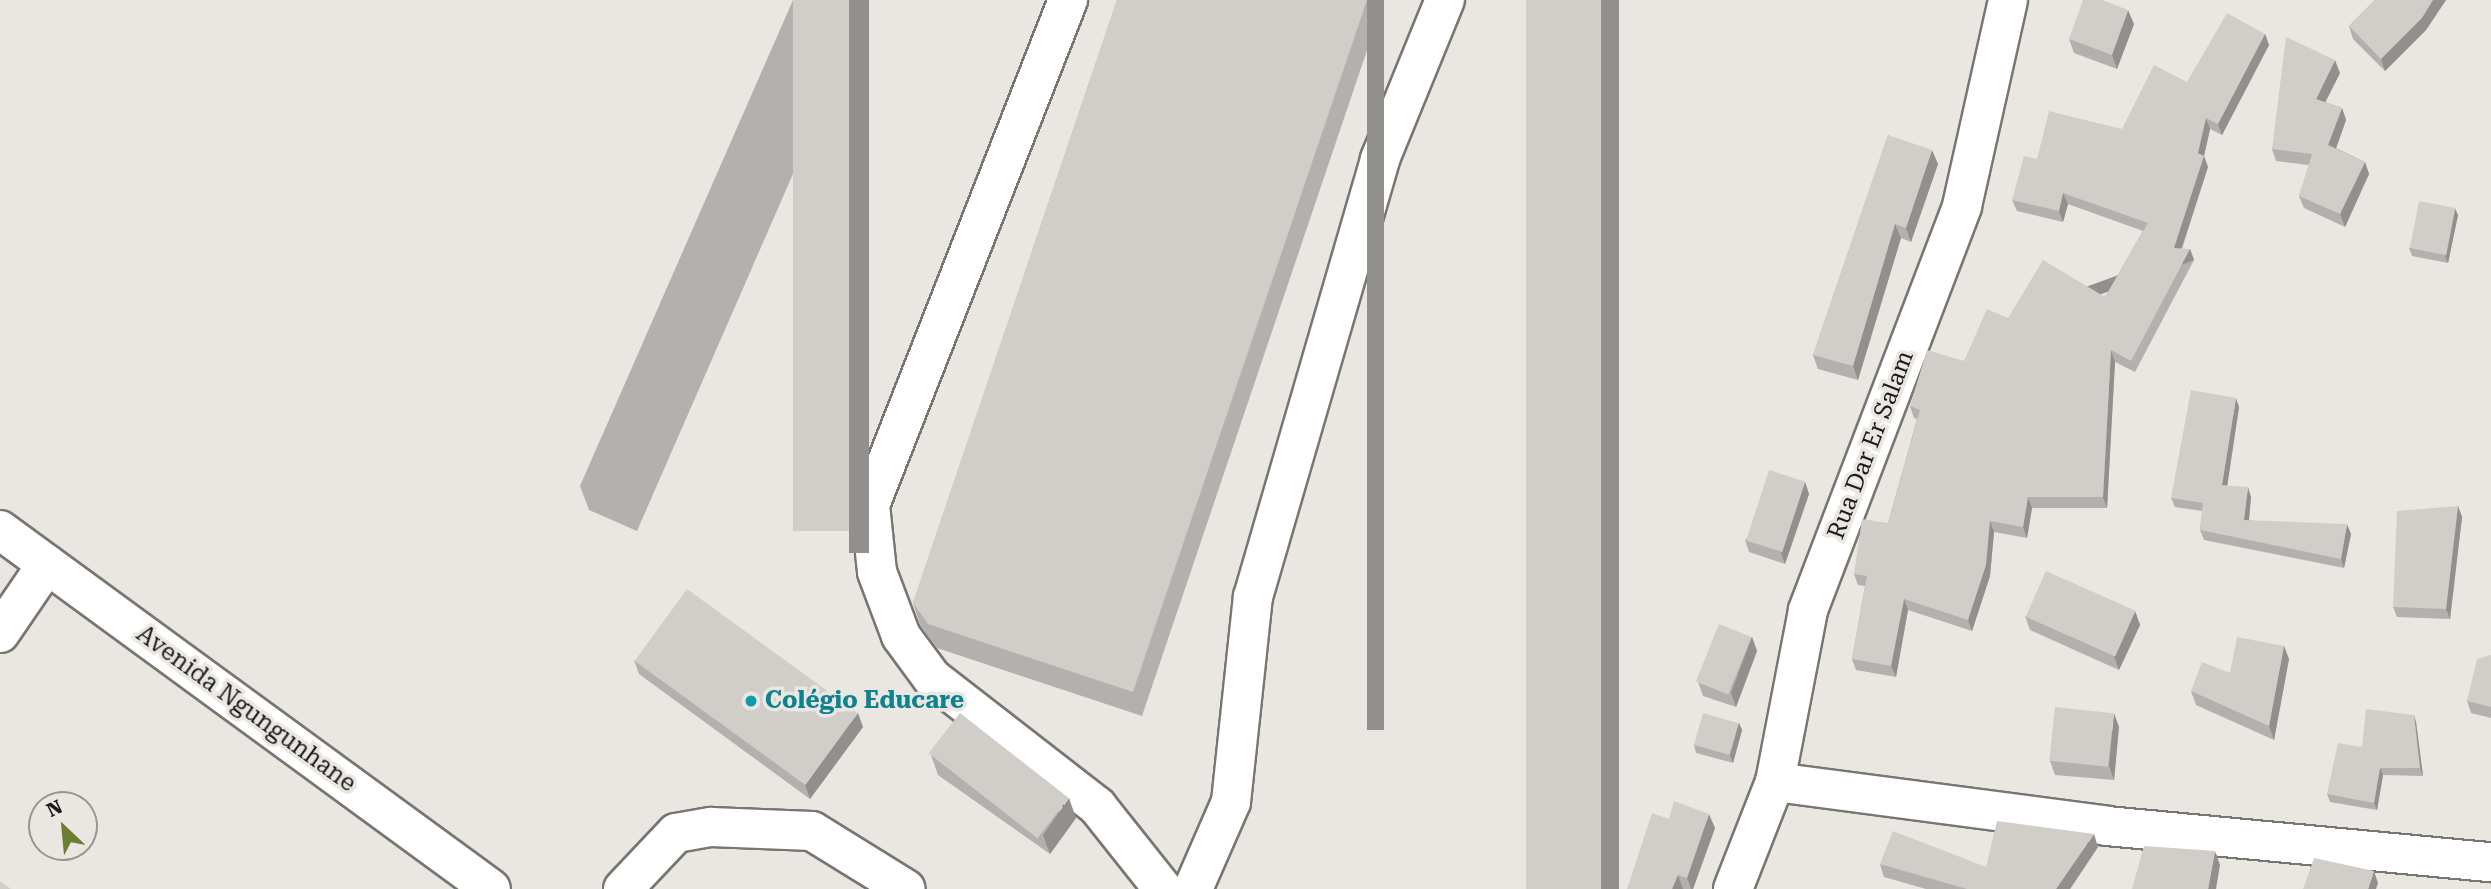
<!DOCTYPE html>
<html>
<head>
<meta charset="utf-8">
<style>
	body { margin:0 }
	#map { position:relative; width:2491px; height:889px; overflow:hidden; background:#eae7e2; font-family:"Roboto Serif",serif }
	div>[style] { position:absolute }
	.roads { filter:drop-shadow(2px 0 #797672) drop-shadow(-2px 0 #797672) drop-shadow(0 2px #797672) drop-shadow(0 -2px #797672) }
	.minor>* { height:38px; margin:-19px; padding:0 19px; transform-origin:19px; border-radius:19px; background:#fff }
	.wall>* { inset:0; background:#b4b0ad }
	.shaded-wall>* { inset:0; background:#92908d; transform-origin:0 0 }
	.building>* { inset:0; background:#d1cdc9; transform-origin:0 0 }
	.dots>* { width:19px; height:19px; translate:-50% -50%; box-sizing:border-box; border:4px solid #eae7e2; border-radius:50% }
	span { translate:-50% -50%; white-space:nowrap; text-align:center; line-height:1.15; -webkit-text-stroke:7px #eae7e2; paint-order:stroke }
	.street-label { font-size:24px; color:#1c1b1a }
	.culture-label { font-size:24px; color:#0d838f; font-weight:700 }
	.left { translate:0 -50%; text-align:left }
	.north { position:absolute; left:28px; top:791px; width:70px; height:70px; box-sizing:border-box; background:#eae7e2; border:2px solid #989592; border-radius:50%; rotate:334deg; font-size:19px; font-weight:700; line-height:28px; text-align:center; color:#1c1b1a }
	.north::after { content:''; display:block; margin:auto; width:24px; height:32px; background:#698033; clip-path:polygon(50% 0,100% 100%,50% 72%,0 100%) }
</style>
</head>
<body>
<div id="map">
	<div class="roads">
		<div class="minor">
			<div style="left:1068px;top:0;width:542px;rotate:111.41deg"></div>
			<div style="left:870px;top:505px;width:67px;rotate:84deg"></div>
			<div style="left:877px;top:572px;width:68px;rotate:69.4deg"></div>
			<div style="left:901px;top:636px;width:52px;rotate:53.6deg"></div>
			<div style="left:932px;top:678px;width:209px;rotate:37.8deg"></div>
			<div style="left:1097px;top:806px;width:106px;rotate:51.5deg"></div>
			<div style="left:0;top:530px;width:608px;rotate:36.17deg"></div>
			<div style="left:0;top:633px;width:83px;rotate:-55.7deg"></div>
			<div style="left:1775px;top:782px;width:335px;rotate:7.5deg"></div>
			<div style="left:2107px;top:826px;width:386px;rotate:5.4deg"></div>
			<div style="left:623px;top:889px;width:77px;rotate:-46.6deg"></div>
			<div style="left:676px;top:833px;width:36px;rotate:-10deg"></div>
			<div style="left:711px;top:827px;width:101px;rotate:2.3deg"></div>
			<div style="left:812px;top:831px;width:110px;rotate:31.7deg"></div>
			<div style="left:1193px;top:889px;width:95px;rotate:-66.4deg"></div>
			<div style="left:1231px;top:802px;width:206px;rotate:-83.9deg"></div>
			<div style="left:1253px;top:597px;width:456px;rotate:-73.8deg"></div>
			<div style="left:1380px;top:159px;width:172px;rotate:-67.8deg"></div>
			<div style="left:1733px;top:889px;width:115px;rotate:-68.6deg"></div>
			<div style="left:1775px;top:782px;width:175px;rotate:-79.1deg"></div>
			<div style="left:1808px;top:610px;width:432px;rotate:-69.1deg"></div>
			<div style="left:1962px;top:206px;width:211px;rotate:-77.4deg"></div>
		</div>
	</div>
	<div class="wall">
		<div style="clip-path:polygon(793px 0,869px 0,637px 531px,589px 510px,580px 486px)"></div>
		<div style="clip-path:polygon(1117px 0,1384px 0,1142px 716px,937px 648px,921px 627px,913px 603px)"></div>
		<div style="clip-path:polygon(2375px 0,2446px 0,2426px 30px,2385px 71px,2353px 39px,2349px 26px)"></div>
		<div style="clip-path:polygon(2134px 24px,2117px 69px,2074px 53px,2069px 39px)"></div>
		<div style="clip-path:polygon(2265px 34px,2269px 45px,2222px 135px,2210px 129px,2204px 156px,2208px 167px,2182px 249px,2190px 249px,2194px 260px,2135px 372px,2115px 362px,2107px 508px,2032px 508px,2027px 538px,1994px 532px,1990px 576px,1972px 631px,1908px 610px,1896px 677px,1856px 670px,1852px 659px,1865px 586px,1858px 585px,1854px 574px,1888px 523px,1917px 419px,1914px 418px,1910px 406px,1964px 361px,2008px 318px,2105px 297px,2143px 231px,2068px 204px,2063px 222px,2017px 211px,2012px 200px,2037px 159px,2122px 129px,2187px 82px)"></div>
		<div style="clip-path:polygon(2340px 73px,2325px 102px,2342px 108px,2346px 120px,2336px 148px,2365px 162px,2369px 174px,2345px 227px,2304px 208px,2299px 196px,2309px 165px,2276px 161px,2272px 149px)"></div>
		<div style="clip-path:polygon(1888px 135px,1938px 164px,1911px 242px,1901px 238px,1858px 380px,1818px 369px,1813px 355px)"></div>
		<div style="clip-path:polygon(2458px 215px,2448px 263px,2412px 256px,2409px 248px)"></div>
		<div style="clip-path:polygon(2239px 407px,2227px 486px,2251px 497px,2249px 520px,2351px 534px,2344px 568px,2204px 540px,2200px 530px,2202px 511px,2175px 507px,2171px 498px)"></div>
		<div style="clip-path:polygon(1805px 482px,1809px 494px,1785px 564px,1749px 552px,1745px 540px)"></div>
		<div style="clip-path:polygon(2458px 506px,2462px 517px,2450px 619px,2397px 617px,2393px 607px)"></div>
		<div style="clip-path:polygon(2135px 611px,2140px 625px,2119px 670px,2030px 630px,2025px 616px)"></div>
		<div style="clip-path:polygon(1752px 637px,1757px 651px,1736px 707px,1703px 696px,1698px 682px)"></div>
		<div style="clip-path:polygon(2284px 646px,2289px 659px,2274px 740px,2196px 705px,2191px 691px)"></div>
		<div style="clip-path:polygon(2491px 655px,2491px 718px,2471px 713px,2467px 701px)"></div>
		<div style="clip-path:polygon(634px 660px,863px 727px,810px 799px,639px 674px)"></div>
		<div style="clip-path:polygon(2414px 715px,2416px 722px,2423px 776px,2383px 775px,2377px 810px,2330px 802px,2327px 794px,2362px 747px)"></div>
		<div style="clip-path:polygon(1739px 723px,1742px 730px,1733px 763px,1696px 753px,1694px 745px)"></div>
		<div style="clip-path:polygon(2119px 727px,2114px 780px,2055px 775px,2050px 761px)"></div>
		<div style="clip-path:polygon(931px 755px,1076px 818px,1050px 854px,938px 775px)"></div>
		<div style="clip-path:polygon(1669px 819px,1715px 828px,1693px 889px,1627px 889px)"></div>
		<div style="clip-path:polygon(2098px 847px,2070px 889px,1926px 889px,1884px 877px,1880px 864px,1986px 867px)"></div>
	</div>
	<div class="shaded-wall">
		<div style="left:849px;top:0;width:20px;height:553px"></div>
		<div style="left:1367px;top:0;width:17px;height:730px"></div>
		<div style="left:1601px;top:0;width:18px;height:946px"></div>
		<div style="clip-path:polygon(2433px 0,2446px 0,2426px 30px,2385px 71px,2381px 59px)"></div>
		<div style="clip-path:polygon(2128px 10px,2134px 24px,2117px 69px,2112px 55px)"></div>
		<div style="clip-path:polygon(2265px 34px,2269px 45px,2222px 135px,2218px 124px)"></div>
		<div style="clip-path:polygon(2335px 60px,2340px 73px,2321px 111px,2316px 99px)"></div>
		<div style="clip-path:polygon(2342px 108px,2346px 120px,2333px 157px,2328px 145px)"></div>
		<div style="clip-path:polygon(2206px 118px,2210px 129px,2204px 156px,2208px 167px,2178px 259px,2174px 248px)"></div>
		<div style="clip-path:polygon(1932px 150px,1938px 164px,1911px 242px,1906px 228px)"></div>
		<div style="clip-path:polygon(2365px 162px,2369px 174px,2345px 227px,2340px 214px)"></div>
		<div style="clip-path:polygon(2063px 193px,2068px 204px,2063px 222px,2059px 211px)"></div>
		<div style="clip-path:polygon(2455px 208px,2458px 215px,2448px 263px,2445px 256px)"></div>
		<div style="clip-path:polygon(1895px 224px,1901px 238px,1858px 380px,1853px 366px)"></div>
		<div style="left:2190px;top:249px;width:12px;height:127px;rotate:70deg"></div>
		<div style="clip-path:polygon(2111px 350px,2115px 362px,2107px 508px,2103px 497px)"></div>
		<div style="clip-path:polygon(2236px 398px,2239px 407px,2226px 494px,2222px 485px)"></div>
		<div style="clip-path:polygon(1805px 482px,1809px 494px,1785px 564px,1781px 553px)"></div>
		<div style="clip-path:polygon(2248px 487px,2251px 497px,2248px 529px,2244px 520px)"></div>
		<div style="clip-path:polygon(2028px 497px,2032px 508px,2027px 538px,2023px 527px)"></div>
		<div style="clip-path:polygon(2458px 506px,2462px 517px,2450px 619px,2446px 609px)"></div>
		<div style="clip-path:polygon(1990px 521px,1994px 532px,1990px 576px,1972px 631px,1968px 620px)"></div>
		<div style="clip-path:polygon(2347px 524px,2351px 534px,2344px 568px,2341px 559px)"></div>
		<div style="clip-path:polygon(1904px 599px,1908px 610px,1896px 677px,1891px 666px)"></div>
		<div style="clip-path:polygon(2135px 611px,2140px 625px,2119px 670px,2114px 656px)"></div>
		<div style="clip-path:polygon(1752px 637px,1757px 651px,1736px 707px,1731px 693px)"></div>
		<div style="clip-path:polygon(2284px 646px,2289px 659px,2274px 740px,2269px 726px)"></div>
		<div style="clip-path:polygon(858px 713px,863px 727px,810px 799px,805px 785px)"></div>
		<div style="clip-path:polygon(2114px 713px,2119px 727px,2114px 780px,2109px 766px)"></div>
		<div style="clip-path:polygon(2414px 715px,2416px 722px,2423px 776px,2420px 768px)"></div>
		<div style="clip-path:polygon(1739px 723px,1742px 730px,1733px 763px,1730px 755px)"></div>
		<div style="clip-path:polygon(2380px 768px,2383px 775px,2377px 810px,2374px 803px)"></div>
		<div style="clip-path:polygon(1069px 798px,1076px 818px,1050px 854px,1043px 835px)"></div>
		<div style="clip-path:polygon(1709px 814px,1715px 828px,1693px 889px,1691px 889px,1687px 878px)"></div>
		<div style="clip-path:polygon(2094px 834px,2098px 847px,2070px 889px,2056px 889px)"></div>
		<div style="clip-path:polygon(2215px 851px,2220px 865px,2216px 889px,2208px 889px)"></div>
		<div style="clip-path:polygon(2374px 871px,2378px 883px,2376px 889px,2368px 889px)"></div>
		<div style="clip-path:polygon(1678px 875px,1683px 889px,1672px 889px)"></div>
	</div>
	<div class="building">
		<div style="left:793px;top:0;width:56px;height:531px"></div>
		<div style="clip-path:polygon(1117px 0,1367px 0,1133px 692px,928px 624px,913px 603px)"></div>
		<div style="left:1526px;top:0;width:75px;height:946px"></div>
		<div style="clip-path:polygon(2083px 0,2102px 0,2128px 10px,2112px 55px,2069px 39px)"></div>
		<div style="clip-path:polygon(2375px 0,2433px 0,2422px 18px,2381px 59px,2349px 26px)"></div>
		<div style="clip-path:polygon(2227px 13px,2265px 34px,2218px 124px,2206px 118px,2198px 153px,2204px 156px,2174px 248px,2190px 249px,2131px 361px,2111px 350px,2103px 497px,2028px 497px,2023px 527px,1990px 521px,1986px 565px,1968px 620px,1904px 599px,1891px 666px,1852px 659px,1867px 576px,1854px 574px,1862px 519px,1888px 523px,1920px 410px,1910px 406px,1927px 350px,1964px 361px,1987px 309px,2008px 318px,2043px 260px,2105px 297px,2148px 223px,2063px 193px,2059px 211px,2012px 200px,2024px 156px,2037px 159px,2049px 111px,2122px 129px,2154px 65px,2187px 82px)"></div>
		<div style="clip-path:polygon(2286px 37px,2335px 60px,2316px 99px,2342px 108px,2328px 145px,2365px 162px,2340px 214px,2299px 196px,2312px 154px,2272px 149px)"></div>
		<div style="clip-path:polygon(1888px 135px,1932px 150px,1906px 228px,1895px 224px,1853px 366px,1813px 355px)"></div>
		<div style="left:2419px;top:201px;width:37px;height:48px;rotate:11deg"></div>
		<div style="clip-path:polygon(2191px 390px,2236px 398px,2222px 485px,2248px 487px,2244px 520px,2347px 524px,2341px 559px,2200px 530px,2203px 503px,2171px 498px)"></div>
		<div style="left:1769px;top:470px;width:38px;height:74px;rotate:18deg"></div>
		<div style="clip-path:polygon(2458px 506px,2446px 609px,2393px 607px,2397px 511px)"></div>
		<div style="left:2046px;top:571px;width:98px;height:50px;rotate:24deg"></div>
		<div style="left:687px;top:589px;width:211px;height:89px;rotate:36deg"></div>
		<div style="left:1719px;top:624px;width:35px;height:62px;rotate:22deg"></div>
		<div style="clip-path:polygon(2237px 637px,2284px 646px,2269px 726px,2191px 691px,2202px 662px,2230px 673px)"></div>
		<div style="clip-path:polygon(2491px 655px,2491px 707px,2467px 701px,2477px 659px)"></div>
		<div style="left:2055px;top:707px;width:59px;height:54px;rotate:6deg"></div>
		<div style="clip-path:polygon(2366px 709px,2414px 715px,2420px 768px,2380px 768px,2374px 803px,2327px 794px,2338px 743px,2362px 747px)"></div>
		<div style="left:960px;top:713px;width:138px;height:51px;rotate:38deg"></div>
		<div style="left:1703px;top:713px;width:37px;height:33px;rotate:16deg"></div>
		<div style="clip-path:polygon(1674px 801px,1709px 814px,1687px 878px,1678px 875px,1672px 889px,1627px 889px,1652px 813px,1669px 819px)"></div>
		<div style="clip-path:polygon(1997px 821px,2094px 834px,2056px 889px,1967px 889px,1880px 864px,1893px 831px,1986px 867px)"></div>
		<div style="clip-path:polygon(2144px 846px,2215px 851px,2208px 889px,2132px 889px)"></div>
		<div style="clip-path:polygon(2314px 858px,2374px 871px,2368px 889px,2303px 889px)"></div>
		<div style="clip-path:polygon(0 881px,11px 889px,0 889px)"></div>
	</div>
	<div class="dots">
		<div style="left:751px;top:701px;background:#0f9aa8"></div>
	</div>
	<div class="street-label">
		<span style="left:1871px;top:445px;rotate:-69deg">Rua Dar Er Salam</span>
		<span style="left:246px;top:709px;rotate:36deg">Avenida Ngungunhane</span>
	</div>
	<div class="culture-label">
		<span class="left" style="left:765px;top:701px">Colégio Educare</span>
	</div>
	<div class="north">N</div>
</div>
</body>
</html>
